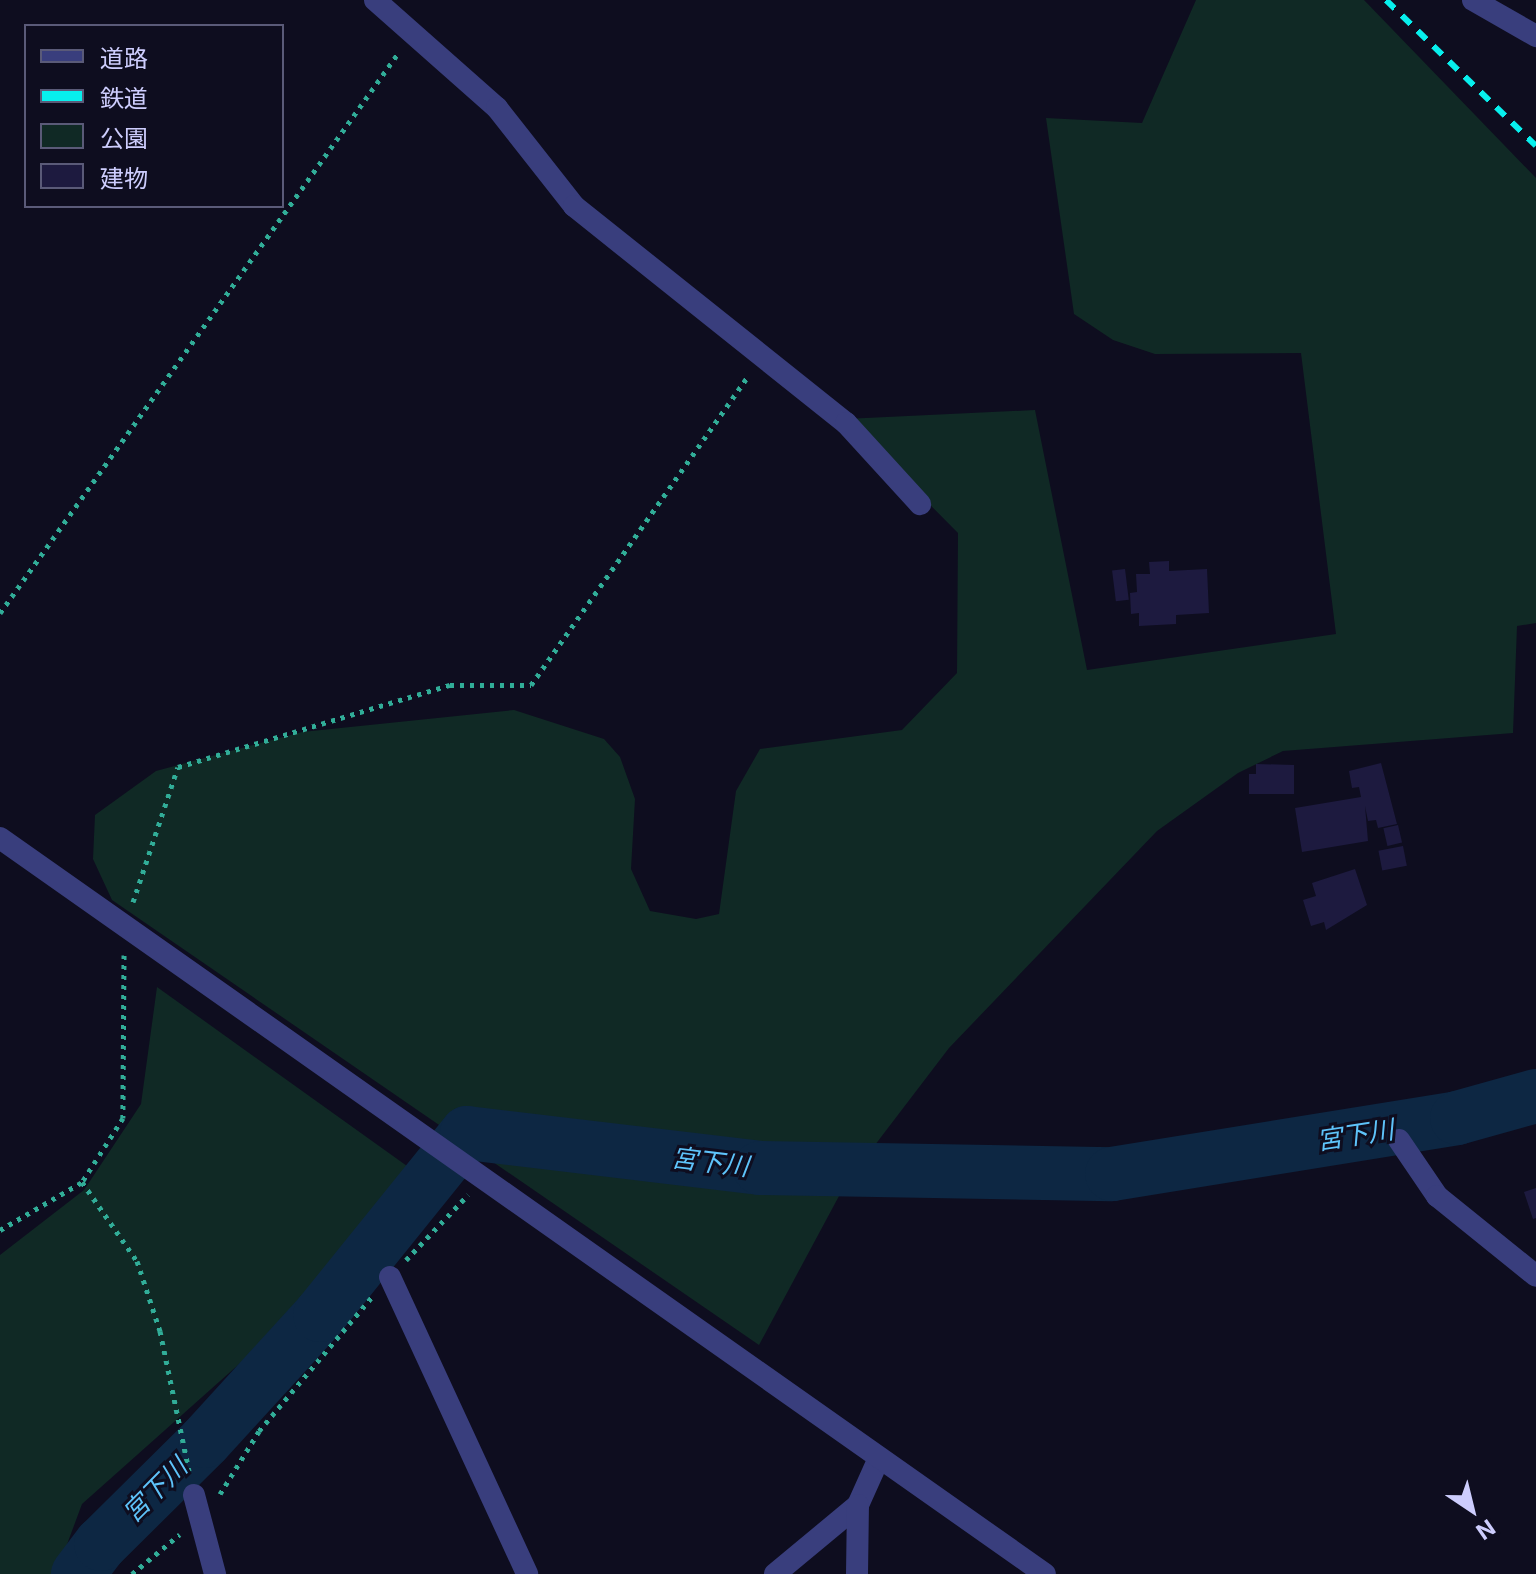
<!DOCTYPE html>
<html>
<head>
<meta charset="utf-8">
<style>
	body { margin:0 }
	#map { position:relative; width:1536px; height:1574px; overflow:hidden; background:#0e0d1f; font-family:Inter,"Noto Sans JP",sans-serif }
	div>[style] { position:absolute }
	.green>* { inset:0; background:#102925 }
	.river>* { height:54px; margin:-27px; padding:0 27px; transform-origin:27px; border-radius:27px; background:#0d2743 }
	.building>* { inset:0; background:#1d1a3f; transform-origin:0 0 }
	.path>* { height:5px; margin-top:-2.5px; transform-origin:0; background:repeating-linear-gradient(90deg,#31ad98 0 4px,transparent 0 10px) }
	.minor>* { height:22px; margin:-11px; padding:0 11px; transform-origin:11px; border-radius:11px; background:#393e7d }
	.tertiary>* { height:22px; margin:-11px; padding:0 11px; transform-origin:11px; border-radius:11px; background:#393e7d }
	.rail>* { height:6px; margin-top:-3px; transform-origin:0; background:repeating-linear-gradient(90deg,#07efed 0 12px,transparent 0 22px) }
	span { translate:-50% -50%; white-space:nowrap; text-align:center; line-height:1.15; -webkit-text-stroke:6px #0e0d1f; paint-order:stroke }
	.water-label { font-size:26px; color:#5ec3fa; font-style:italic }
	.legend { position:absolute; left:24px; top:24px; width:260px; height:184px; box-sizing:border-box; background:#0e0d1f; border:2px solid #5a5a78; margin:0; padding:10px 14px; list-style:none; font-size:24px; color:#cdcdfd }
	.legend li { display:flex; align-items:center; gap:16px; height:40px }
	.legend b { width:40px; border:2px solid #5a5a78 }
	.north { position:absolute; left:1432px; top:1470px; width:80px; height:80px; -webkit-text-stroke:6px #0e0d1f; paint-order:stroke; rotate:145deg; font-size:22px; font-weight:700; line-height:32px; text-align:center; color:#cdcdfd }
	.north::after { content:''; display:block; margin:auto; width:28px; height:36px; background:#cdcdfd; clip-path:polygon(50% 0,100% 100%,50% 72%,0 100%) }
</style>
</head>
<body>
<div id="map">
	<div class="green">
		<div style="clip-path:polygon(1196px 0,1364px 0,1536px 178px,1536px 623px,1517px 626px,1513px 733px,1283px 751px,1238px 773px,1157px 831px,949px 1048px,846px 1183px,759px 1345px,112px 900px,93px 859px,95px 815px,156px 771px,302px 732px,514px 710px,604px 739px,620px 757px,635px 799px,631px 869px,650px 911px,696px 919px,719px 914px,736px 791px,760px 749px,902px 730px,957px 673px,958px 533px,845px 419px,1035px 410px,1087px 670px,1336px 634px,1301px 353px,1155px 354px,1113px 340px,1074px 314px,1046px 118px,1142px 123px)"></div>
		<div style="clip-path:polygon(157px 987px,407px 1166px,284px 1324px,82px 1504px,56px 1574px,0 1574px,0 1255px,84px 1190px,141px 1104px)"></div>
	</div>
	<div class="river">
		<div style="left:78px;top:1574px;width:38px;rotate:-53deg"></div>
		<div style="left:101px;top:1544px;width:146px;rotate:-44.7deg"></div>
		<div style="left:205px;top:1441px;width:171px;rotate:-47.6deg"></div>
		<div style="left:320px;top:1315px;width:234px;rotate:-51.1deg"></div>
		<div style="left:467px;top:1133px;width:295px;rotate:6.8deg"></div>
		<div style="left:760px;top:1168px;width:352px;rotate:1deg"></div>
		<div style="left:1112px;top:1174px;width:350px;rotate:-9.2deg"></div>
		<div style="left:1457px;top:1118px;width:82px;rotate:-15.6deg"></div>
	</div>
	<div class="building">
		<div style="clip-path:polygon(1169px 561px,1169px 571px,1207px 569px,1209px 613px,1176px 615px,1176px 624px,1139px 626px,1139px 613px,1131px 614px,1130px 593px,1137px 592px,1136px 574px,1150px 574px,1149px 562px)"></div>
		<div style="left:1125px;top:569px;width:31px;height:13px;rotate:83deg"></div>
		<div style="clip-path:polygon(1381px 763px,1397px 824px,1378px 828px,1376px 820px,1368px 821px,1365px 806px,1368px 841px,1302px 852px,1295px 808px,1361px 797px,1359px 787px,1352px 788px,1349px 771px)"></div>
		<div style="clip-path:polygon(1256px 764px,1294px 765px,1294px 794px,1249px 794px,1249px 774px,1256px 774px)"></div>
		<div style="left:1398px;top:825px;width:18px;height:15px;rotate:77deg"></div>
		<div style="left:1403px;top:846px;width:20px;height:25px;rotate:79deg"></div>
		<div style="clip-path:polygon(1355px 869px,1367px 905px,1326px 930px,1324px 922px,1311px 926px,1303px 900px,1316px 896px,1312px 883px)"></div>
		<div style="clip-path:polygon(1536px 1188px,1536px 1218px,1533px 1219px,1524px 1192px)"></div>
	</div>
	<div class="path">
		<div style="left:0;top:613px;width:688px;rotate:-54.58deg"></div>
		<div style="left:133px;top:902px;width:142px;rotate:-71.6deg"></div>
		<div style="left:178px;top:767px;width:284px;rotate:-16.8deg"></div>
		<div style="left:450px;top:685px;width:81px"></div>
		<div style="left:531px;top:685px;width:378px;rotate:-54.9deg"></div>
		<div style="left:124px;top:955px;width:163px;rotate:90.4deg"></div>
		<div style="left:123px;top:1118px;width:76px;rotate:122.6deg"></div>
		<div style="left:82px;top:1182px;width:96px;rotate:55.2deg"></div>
		<div style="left:137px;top:1261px;width:74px;rotate:71.8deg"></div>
		<div style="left:160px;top:1331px;width:143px;rotate:78.3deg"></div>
		<div style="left:0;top:1230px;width:95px;rotate:-30.3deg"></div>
		<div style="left:406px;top:1260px;width:90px;rotate:-46.4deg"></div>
		<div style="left:220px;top:1494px;width:74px;rotate:-58.2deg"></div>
		<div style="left:259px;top:1431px;width:175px;rotate:-49.9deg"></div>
		<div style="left:132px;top:1574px;width:62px;rotate:-39.8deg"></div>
	</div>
	<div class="minor">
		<div style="left:375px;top:0;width:163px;rotate:41.5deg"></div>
		<div style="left:497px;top:108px;width:125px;rotate:51.8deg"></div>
		<div style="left:574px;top:206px;width:348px;rotate:38.6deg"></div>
		<div style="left:846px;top:423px;width:110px;rotate:47.6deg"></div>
		<div style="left:1473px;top:0;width:73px;rotate:29.7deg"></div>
		<div style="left:1399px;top:1140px;width:68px;rotate:55.8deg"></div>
		<div style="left:1437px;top:1196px;width:127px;rotate:38.9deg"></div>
		<div style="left:390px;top:1277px;width:327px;rotate:65.2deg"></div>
		<div style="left:194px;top:1495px;width:82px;rotate:75.1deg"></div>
		<div style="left:775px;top:1574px;width:108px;rotate:-39.7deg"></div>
		<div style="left:858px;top:1505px;width:51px;rotate:-65.9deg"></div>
		<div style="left:857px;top:1574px;width:69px;rotate:-89.2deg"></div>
	</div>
	<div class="tertiary">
		<div style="left:0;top:838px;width:1278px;rotate:35.16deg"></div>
	</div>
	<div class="rail">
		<div style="left:1386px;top:0;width:209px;rotate:44.2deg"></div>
	</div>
	<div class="water-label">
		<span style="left:1355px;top:1135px;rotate:-9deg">宮下川</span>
		<span style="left:710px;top:1162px;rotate:7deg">宮下川</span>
		<span style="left:155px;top:1490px;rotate:-45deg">宮下川</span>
	</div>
	<ul class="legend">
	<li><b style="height:10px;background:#393e7d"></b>道路</li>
	<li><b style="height:10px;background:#07efed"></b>鉄道</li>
	<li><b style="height:22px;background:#102925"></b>公園</li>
	<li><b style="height:22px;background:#1d1a3f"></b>建物</li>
	</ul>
	<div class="north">N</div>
</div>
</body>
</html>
